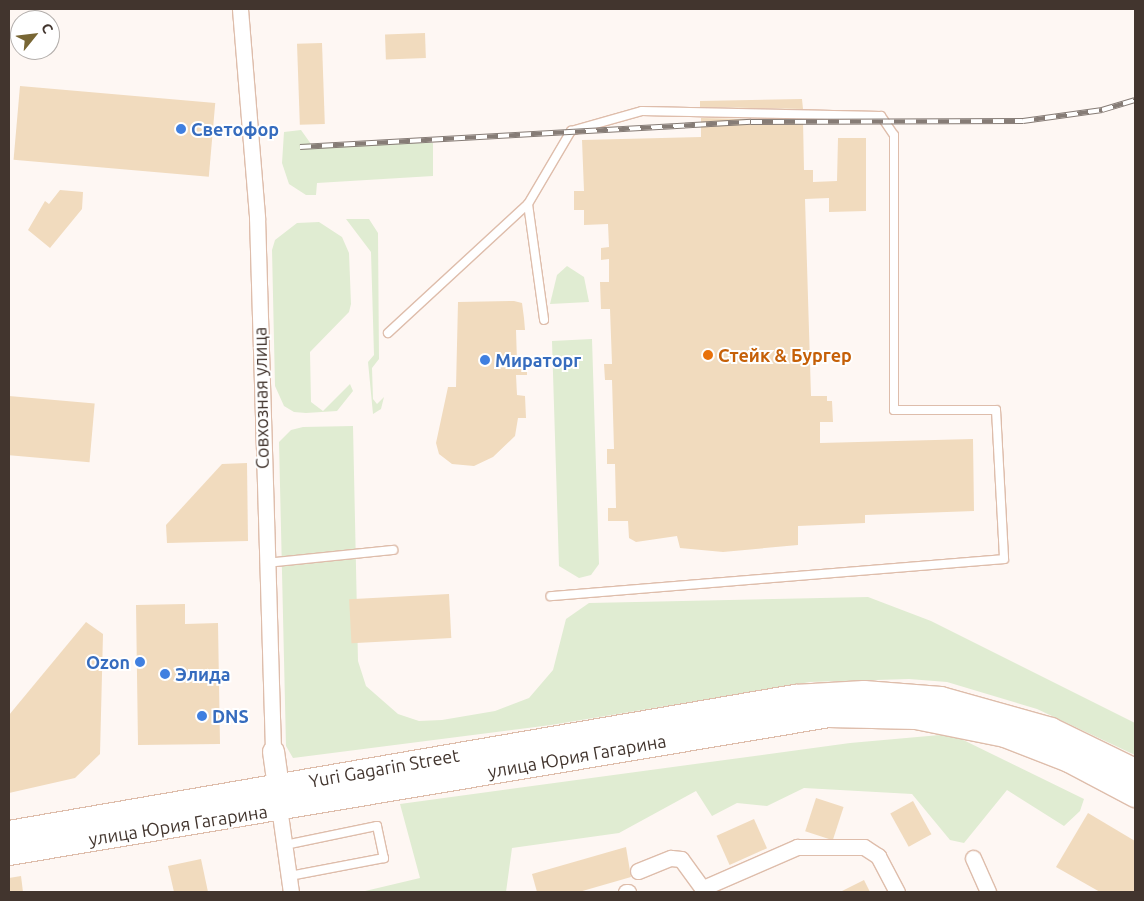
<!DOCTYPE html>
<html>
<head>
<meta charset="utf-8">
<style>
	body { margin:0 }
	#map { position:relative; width:1144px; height:901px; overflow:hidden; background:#fef7f3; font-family:Ubuntu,sans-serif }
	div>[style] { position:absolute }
	.green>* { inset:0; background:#e0ecd2 }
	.building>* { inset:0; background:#f1dbbe; transform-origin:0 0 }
	.roads { filter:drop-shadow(1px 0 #debdab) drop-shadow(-1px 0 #debdab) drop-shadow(0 1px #debdab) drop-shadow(0 -1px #debdab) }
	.lane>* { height:8px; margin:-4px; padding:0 4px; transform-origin:4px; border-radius:4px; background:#fff }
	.street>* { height:15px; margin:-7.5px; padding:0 7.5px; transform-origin:7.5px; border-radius:7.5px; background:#fff }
	.secondary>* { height:21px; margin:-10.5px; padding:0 10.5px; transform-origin:10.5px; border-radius:10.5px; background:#fff }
	.primary>* { height:24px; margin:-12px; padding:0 12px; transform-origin:12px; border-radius:12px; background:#fff }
	.rail>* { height:5.5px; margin-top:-2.75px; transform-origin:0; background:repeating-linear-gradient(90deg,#fff 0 11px,#867c76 0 22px); box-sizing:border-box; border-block:1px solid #867c76 }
	.dots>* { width:14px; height:14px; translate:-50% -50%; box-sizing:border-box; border:2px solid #fff; border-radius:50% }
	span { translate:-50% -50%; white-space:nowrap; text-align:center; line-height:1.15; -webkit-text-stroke:4px #fff; paint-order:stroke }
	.shop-label { font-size:18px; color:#366cbe; font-weight:700 }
	.left { translate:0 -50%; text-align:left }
	.right { translate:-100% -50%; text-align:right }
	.food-label { font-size:18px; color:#c56008; font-weight:700 }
	.street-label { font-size:18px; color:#42352e }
	.frame { position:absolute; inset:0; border:10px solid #42352e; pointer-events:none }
	.north { position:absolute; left:10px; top:10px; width:50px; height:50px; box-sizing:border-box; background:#fff; border:1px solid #b3aeab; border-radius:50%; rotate:61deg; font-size:14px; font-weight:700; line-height:20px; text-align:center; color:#42352e }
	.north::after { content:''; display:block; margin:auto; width:18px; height:22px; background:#786634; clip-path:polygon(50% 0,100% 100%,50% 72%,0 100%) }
</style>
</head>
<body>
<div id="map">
	<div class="green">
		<div style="clip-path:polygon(301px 130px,311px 144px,433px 143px,433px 176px,317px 183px,316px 195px,306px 195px,289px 184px,282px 163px,284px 132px)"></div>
		<div style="clip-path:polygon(346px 219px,369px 219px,378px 233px,379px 359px,372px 368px,373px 399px,377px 404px,384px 397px,381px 409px,373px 414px,368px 362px,374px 355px,371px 252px)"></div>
		<div style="clip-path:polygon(319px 222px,342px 237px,349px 253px,351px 304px,349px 312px,310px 352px,311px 402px,323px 411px,350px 384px,353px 391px,337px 411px,306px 413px,294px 412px,284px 406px,275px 386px,272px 250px,275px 240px,297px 223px)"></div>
		<div style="clip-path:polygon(567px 266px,584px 277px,589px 302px,550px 304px,557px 275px)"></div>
		<div style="clip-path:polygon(592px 339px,599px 564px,591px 575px,579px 578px,559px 566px,552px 341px)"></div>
		<div style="clip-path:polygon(353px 426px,358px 661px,366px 686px,398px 714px,419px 721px,442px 720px,495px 711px,529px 698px,553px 670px,566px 619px,589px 603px,868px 597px,931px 621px,1135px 723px,1135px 755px,1037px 709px,947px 682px,909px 679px,810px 682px,551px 725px,293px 758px,286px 746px,279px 442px,291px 430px,303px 427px)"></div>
		<div style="clip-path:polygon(951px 734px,1084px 799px,1080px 811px,1064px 826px,1007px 790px,964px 843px,950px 840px,912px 794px,804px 788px,767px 806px,737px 803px,712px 816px,696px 791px,619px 833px,512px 848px,506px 892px,361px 892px,420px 878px,400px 804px,850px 743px)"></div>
	</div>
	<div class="building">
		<div style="left:425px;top:33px;width:25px;height:40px;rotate:88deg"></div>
		<div style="left:322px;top:43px;width:81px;height:25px;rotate:88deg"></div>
		<div style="left:20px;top:86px;width:196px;height:74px;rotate:5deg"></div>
		<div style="clip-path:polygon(802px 99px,803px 109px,700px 107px,700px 101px)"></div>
		<div style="clip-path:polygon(701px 118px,803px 120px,804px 170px,813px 170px,813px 182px,837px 181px,838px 138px,866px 138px,866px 211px,829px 212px,829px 198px,805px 199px,811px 396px,827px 396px,827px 401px,832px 401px,833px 422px,820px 422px,820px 443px,973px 439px,974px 511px,865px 515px,865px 523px,798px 526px,798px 545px,723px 552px,680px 548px,677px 536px,636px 542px,629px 538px,628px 521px,608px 521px,608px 508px,616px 508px,615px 464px,607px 464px,607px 449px,614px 449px,612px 380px,605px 380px,604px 364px,612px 364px,610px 309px,601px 309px,600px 282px,609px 282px,609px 259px,601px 260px,601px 248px,609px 247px,608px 224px,584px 225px,584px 210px,574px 210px,574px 191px,584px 191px,582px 140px,701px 137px)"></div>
		<div style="clip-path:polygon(60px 190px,83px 192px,82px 209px,50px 248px,28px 230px,45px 201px,49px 204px)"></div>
		<div style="clip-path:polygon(514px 301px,522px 303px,524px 318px,525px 330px,516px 330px,517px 362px,527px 361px,527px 375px,516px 375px,517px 395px,525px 396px,526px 418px,518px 418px,515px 436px,493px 457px,474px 466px,452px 464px,439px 454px,436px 443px,448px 387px,456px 387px,458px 302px)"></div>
		<div style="left:9px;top:396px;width:86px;height:59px;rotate:5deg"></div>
		<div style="clip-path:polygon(247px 463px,248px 541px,167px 543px,166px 525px,222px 464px)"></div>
		<div style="left:449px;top:594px;width:44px;height:100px;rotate:87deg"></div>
		<div style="clip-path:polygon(185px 604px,185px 624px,218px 623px,220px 744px,138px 745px,136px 605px)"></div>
		<div style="clip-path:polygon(86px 622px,103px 634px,100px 754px,75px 778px,9px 793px,9px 715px)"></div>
		<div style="left:816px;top:798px;width:29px;height:35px;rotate:18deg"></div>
		<div style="left:913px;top:801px;width:38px;height:26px;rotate:61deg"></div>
		<div style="clip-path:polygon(1088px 813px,1135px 841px,1135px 892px,1100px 892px,1056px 867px)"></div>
		<div style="left:754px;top:819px;width:32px;height:41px;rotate:66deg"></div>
		<div style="clip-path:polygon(626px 847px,631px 877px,579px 892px,537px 892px,532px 874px)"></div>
		<div style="clip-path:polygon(201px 859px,208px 892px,174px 892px,168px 866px)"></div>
		<div style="clip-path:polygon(21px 876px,23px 892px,9px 892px,9px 878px)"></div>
		<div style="clip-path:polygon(864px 880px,870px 892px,840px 892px)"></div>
	</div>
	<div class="roads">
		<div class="lane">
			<div style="left:528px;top:204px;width:85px;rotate:-59.5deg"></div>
			<div style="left:571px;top:131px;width:74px;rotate:-15.7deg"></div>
			<div style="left:642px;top:111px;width:239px;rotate:1.2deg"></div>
			<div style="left:881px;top:116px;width:23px;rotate:56deg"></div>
			<div style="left:894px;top:135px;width:275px;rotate:90deg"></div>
			<div style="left:894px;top:410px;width:102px"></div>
			<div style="left:996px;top:410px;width:149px;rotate:86.9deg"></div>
			<div style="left:1004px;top:559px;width:455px;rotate:175.3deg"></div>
			<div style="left:388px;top:333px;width:190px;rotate:-42.7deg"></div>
			<div style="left:528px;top:204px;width:117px;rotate:82.1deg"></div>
			<div style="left:265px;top:563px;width:129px;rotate:-5.8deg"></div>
			<div style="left:285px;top:845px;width:94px;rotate:-11.7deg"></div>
			<div style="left:377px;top:826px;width:33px;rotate:78deg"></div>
			<div style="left:384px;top:858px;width:96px;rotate:169.2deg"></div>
		</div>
		<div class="street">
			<div style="left:240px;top:9px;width:209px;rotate:85.3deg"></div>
			<div style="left:257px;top:217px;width:534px;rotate:88.28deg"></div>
			<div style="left:278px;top:800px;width:93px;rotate:82deg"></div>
			<div style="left:973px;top:858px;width:37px;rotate:66deg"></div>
			<div style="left:638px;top:871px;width:35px;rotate:-22deg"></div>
			<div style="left:671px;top:858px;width:10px;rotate:6deg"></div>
			<div style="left:681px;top:859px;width:41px;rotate:54deg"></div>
			<div style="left:703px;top:888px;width:103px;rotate:-23.6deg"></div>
			<div style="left:797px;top:847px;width:67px"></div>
			<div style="left:864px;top:847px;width:17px;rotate:33deg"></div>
			<div style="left:878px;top:856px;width:41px;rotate:62.2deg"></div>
			<div style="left:626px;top:892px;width:2px"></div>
		</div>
		<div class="secondary">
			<div style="left:273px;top:751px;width:36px;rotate:82deg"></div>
		</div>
		<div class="primary">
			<div style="left:9px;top:833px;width:798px;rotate:-9.82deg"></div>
			<div style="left:795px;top:697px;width:69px;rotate:-3.3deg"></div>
			<div style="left:864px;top:693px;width:77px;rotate:4.5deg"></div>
			<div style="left:941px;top:699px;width:114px;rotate:15.7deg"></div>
			<div style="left:1051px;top:730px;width:93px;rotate:26deg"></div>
			<div style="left:9px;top:853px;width:832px;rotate:-9.55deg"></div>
			<div style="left:829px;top:715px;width:87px;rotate:1.3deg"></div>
			<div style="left:916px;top:717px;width:91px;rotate:11.4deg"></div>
			<div style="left:1005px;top:735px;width:69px;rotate:21.3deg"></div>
			<div style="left:1069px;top:760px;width:75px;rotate:27.9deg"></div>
		</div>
	</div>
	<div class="rail">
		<div style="left:300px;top:147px;width:452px;rotate:-3.2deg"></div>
		<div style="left:751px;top:122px;width:272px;rotate:-0.2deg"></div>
		<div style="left:1023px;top:121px;width:80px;rotate:-7.9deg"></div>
		<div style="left:1102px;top:110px;width:34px;rotate:-17deg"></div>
	</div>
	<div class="dots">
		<div style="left:181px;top:129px;background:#3f7fe0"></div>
		<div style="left:708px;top:355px;background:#e8710a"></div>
		<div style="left:485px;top:360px;background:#3f7fe0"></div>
		<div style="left:140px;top:662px;background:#3f7fe0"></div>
		<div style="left:165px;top:674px;background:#3f7fe0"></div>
		<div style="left:202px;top:716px;background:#3f7fe0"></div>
	</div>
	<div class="shop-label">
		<span class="left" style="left:191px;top:129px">Светофор</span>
		<span class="left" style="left:495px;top:360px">Мираторг</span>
		<span class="right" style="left:130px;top:662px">Ozon</span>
		<span class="left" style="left:175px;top:674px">Элида</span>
		<span class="left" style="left:212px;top:716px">DNS</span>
	</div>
	<div class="food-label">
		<span class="left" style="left:718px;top:355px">Стейк &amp; Бургер</span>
	</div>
	<div class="street-label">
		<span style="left:261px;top:398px;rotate:-91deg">Совхозная улица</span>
		<span style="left:577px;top:756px;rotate:-10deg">улица Юрия Гагарина</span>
		<span style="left:384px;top:768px;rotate:-10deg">Yuri Gagarin Street</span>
		<span style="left:178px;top:825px;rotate:-9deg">улица Юрия Гагарина</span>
	</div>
	<div class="frame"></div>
	<div class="north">С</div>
</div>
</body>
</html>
